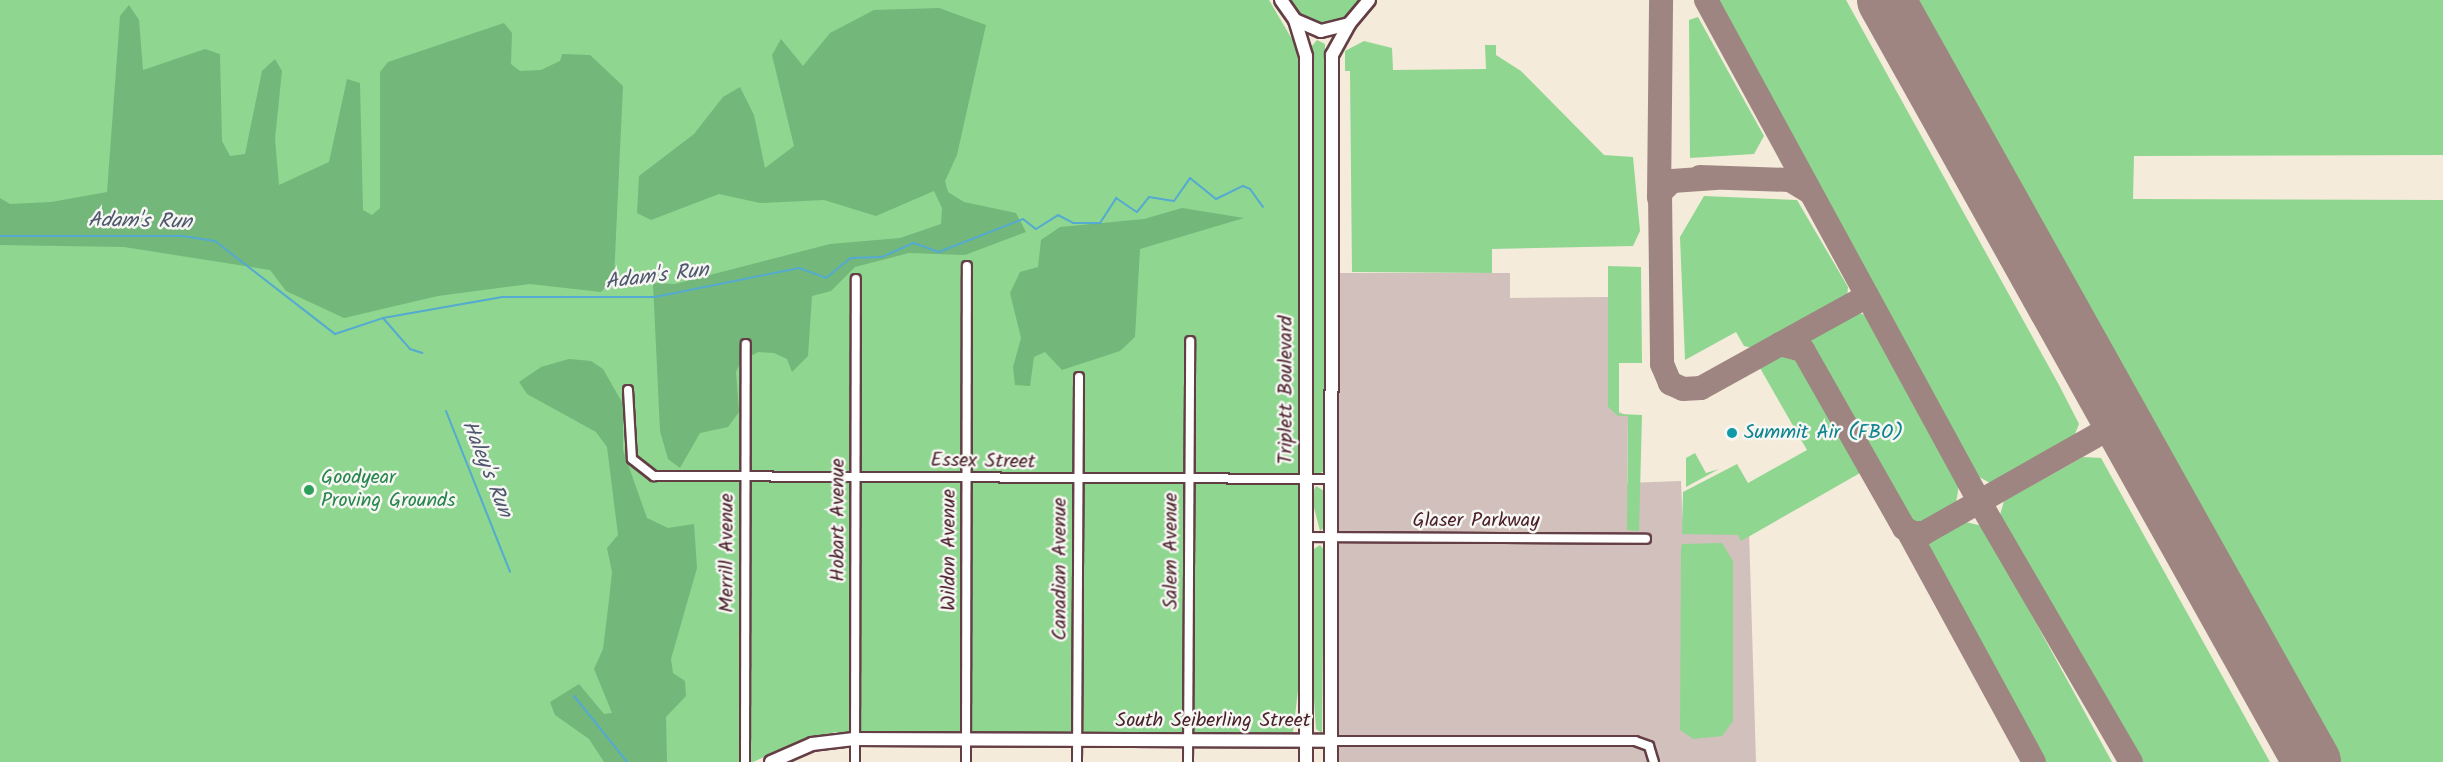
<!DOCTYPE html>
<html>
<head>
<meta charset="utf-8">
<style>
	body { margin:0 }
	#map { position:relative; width:2443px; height:762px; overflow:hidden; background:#f4ebda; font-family:Kalam,sans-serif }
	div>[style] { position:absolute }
	.industrial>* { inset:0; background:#d1c0bc }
	.green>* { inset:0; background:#8fd690 }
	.forest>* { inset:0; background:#73b77a }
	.stream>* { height:2px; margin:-1px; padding:0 1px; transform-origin:1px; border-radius:1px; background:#54aad0 }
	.taxiway>* { height:24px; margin:-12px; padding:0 12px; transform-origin:12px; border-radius:12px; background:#9f8582 }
	.runway>* { height:58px; margin:-29px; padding:0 29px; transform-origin:29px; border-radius:29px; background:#9f8582 }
	.roads { filter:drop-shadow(2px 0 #643e45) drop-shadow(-2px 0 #643e45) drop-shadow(0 2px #643e45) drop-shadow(0 -2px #643e45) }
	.minor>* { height:8px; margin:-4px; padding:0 4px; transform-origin:4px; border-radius:4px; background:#fff }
	.secondary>* { height:12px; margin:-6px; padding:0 6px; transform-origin:6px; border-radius:6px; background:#fff }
	.dots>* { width:16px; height:16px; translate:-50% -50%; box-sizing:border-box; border:3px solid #f6f6f2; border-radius:50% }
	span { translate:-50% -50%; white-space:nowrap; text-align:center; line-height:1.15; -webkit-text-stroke:5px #f6f6f2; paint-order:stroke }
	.street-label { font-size:20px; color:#4a1f2b }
	.culture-label { font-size:20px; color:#0d838f }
	.left { translate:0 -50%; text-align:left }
	.leisure-label { font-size:20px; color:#27864d }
	.water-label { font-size:21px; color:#4e576d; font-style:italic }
</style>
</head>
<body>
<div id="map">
	<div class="industrial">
		<div style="clip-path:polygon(1331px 273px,1510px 273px,1510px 298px,1608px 297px,1608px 407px,1628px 416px,1627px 483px,1681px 481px,1683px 529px,1749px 530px,1756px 762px,1331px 762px)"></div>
	</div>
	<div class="green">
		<div style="clip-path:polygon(0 0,1269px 0,1299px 51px,1301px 666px,1293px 732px,836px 732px,804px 739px,753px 762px,0 762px)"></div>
		<div style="clip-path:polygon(1290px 0,1361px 0,1343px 19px,1320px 24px,1299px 14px)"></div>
		<div style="clip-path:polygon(1710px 0,1846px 0,2059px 385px,2079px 424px,2072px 441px,1992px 484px,1972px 473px)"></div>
		<div style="clip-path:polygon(1916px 0,2443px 0,2443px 155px,2134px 156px,2133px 199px,2443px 200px,2443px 762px,2339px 762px)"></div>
		<div style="clip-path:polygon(1698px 17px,1764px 136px,1754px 154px,1690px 158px,1689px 20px)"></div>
		<div style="clip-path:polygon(1317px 40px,1325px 44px,1325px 447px,1324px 471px,1317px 475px,1311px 470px,1311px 178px,1312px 46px)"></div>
		<div style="clip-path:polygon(1364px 41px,1392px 48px,1393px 70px,1486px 69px,1485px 45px,1496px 45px,1496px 55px,1521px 71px,1604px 155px,1633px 157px,1640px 231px,1633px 246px,1492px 249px,1492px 273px,1352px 272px,1350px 71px,1345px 71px,1345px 51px)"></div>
		<div style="clip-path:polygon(1704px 196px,1797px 200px,1848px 287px,1847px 299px,1757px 349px,1744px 346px,1736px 332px,1685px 360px,1680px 237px)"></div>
		<div style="clip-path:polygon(1608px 266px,1641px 267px,1642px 363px,1619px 363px,1619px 414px,1642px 415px,1639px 531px,1627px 530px,1628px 416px,1618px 416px,1608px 407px)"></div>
		<div style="clip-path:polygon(1854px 311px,1865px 315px,1959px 485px,1956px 503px,1919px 525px,1906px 522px,1809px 343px,1810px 336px)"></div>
		<div style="clip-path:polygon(1788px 349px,1799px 353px,1861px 464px,1860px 473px,1741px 541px,1738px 535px,1682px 534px,1683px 492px,1737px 464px,1748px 483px,1807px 450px,1760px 368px)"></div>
		<div style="clip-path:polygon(1695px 453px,1706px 473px,1719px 469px,1686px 487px,1686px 458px)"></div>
		<div style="clip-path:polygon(2083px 457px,2101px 458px,2270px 762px,2135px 762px,2000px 515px,2004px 501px)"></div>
		<div style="clip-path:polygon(1316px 486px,1324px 491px,1325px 527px,1320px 531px,1311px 496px)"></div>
		<div style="clip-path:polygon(1961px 521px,1983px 526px,2112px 762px,2039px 762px,1924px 553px,1925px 541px)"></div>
		<div style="clip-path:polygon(1722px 543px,1733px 561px,1733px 721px,1722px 736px,1693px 739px,1680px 730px,1681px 550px,1682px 544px)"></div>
		<div style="clip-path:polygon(1320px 545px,1324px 550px,1322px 733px,1316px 729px,1311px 654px,1311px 551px)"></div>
	</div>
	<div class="forest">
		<div style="clip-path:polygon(129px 5px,139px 20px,143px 70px,205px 49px,220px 54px,222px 141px,230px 156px,245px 154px,262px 71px,275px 59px,282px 71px,275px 139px,279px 185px,329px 162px,347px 79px,360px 83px,363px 210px,372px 215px,380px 208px,380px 72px,388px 62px,504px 23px,512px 33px,511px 64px,520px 71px,541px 70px,560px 61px,562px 54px,590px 55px,623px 86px,614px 278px,601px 292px,530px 284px,438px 296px,344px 318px,286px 291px,270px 270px,124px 247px,0 245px,0 198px,10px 204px,51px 202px,107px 192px,120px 16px)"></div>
		<div style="clip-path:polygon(939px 8px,986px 25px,957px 155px,945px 181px,948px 192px,964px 202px,1016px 213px,1026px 232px,965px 255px,909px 253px,855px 267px,831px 291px,812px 296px,808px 356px,792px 372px,787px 359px,774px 353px,758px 352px,741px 361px,736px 372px,739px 412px,728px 427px,700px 433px,680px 468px,668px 459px,660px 431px,653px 283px,675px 284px,830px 244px,900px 238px,941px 224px,942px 208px,934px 191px,876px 216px,824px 200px,760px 203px,719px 194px,651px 220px,637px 213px,639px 176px,694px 134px,723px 97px,740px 87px,754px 115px,765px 168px,794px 146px,772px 55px,781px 39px,803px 66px,830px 33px,874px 10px)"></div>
		<div style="clip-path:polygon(1182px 208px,1244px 218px,1140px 249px,1135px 337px,1120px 351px,1062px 370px,1045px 352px,1034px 357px,1030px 386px,1015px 385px,1013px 367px,1021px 338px,1010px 293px,1020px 272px,1038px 267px,1041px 240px,1060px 227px,1144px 219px)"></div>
		<div style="clip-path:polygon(569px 359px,591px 361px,603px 369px,623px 404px,623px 450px,647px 518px,668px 528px,694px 524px,697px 568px,671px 659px,673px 673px,685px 681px,686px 696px,666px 717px,667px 762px,604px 762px,589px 739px,555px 715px,550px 702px,579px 684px,604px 714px,612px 713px,594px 669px,603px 649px,609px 600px,612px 572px,607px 548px,618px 535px,607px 447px,596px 432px,527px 394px,519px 382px,541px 367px)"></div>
	</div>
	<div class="stream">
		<div style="left:0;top:236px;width:183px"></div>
		<div style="left:183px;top:236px;width:32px;rotate:9deg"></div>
		<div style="left:215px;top:241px;width:152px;rotate:37.8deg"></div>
		<div style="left:335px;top:334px;width:51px;rotate:-18.4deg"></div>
		<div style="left:383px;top:318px;width:121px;rotate:-10deg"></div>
		<div style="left:502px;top:297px;width:153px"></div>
		<div style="left:655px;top:297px;width:147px;rotate:-11.4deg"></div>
		<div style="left:799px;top:268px;width:29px;rotate:20deg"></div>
		<div style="left:826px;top:278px;width:32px;rotate:-39deg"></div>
		<div style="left:851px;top:258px;width:31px;rotate:-2deg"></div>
		<div style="left:882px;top:257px;width:35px;rotate:-24deg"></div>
		<div style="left:914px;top:243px;width:27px;rotate:20deg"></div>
		<div style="left:939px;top:252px;width:90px;rotate:-21.4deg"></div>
		<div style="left:1023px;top:219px;width:16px;rotate:38deg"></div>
		<div style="left:1036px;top:229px;width:26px;rotate:-32deg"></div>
		<div style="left:1058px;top:215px;width:17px;rotate:28deg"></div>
		<div style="left:1073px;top:223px;width:27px"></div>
		<div style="left:1100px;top:223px;width:30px;rotate:-57deg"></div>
		<div style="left:1116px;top:198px;width:25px;rotate:34deg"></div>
		<div style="left:1137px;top:212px;width:19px;rotate:-51deg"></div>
		<div style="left:1149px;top:197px;width:25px;rotate:9deg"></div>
		<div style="left:1174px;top:201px;width:28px;rotate:-55deg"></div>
		<div style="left:1190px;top:178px;width:33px;rotate:39deg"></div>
		<div style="left:1216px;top:199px;width:30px;rotate:-26deg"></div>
		<div style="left:1243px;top:186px;width:8px;rotate:23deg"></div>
		<div style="left:1250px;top:189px;width:22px;rotate:54deg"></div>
		<div style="left:383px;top:318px;width:41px;rotate:48.9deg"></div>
		<div style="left:410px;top:349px;width:13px;rotate:18deg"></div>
		<div style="left:446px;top:411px;width:173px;rotate:68.3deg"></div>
		<div style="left:574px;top:696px;width:85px;rotate:51.2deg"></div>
	</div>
	<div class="taxiway">
		<div style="left:1706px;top:0;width:571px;rotate:61.41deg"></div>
		<div style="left:1979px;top:501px;width:302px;rotate:59.8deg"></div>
		<div style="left:1700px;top:177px;width:90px;rotate:1.9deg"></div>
		<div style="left:1790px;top:180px;width:23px;rotate:31deg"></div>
		<div style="left:1715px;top:178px;width:43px;rotate:176deg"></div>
		<div style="left:1672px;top:181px;width:17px;rotate:135deg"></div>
		<div style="left:1660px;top:193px;width:171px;rotate:89.3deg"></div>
		<div style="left:1662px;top:364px;width:21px;rotate:67deg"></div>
		<div style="left:1670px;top:383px;width:14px;rotate:25deg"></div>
		<div style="left:1683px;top:389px;width:18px;rotate:-3deg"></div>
		<div style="left:1701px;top:388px;width:190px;rotate:-29deg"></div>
		<div style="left:1659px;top:198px;width:198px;rotate:-89.4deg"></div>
		<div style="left:1780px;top:344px;width:24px;rotate:15deg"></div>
		<div style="left:1803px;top:350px;width:205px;rotate:60.4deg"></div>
		<div style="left:1904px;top:528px;width:10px;rotate:29deg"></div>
		<div style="left:1913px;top:533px;width:11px"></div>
		<div style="left:1924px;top:533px;width:227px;rotate:-29.5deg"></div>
		<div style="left:1908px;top:531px;width:263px;rotate:61.4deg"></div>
	</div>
	<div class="runway">
		<div style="left:1886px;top:0;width:873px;rotate:60.79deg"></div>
	</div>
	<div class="roads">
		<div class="minor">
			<div style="left:628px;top:390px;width:69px;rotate:86.7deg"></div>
			<div style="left:632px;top:459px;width:28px;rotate:38deg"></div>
			<div style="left:654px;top:476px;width:677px;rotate:0.25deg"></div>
			<div style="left:1307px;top:537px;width:339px;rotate:0.3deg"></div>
			<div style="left:1331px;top:741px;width:304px"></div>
			<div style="left:1635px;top:741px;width:15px;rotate:20deg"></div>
			<div style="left:1649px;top:746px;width:17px;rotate:73deg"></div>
			<div style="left:745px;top:762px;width:418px;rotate:-89.9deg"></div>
			<div style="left:855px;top:762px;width:483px;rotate:-89.9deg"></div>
			<div style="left:966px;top:762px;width:496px;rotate:-89.9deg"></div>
			<div style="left:1077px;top:762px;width:385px;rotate:-89.7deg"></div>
			<div style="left:1188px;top:762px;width:421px;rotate:-89.7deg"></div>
		</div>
		<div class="secondary">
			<div style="left:1281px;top:0;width:24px;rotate:55deg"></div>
			<div style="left:1295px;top:20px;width:28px;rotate:23deg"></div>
			<div style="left:1321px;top:31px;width:29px;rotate:-14deg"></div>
			<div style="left:1349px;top:24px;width:31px;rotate:-50deg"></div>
			<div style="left:1295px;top:20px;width:38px;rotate:73deg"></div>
			<div style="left:1306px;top:56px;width:706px;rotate:90deg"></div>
			<div style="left:771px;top:762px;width:45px;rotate:-23.7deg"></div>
			<div style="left:812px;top:744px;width:42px;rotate:-6.8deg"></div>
			<div style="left:854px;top:739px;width:477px;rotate:0.2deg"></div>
			<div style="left:1331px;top:762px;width:707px;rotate:-89.92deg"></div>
			<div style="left:1332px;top:55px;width:35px;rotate:-61deg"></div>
		</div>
	</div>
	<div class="dots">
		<div style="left:1732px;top:433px;background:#0f9aa8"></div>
		<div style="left:309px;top:490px;background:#2e9e5b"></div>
	</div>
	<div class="street-label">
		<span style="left:1287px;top:390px;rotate:-90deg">Triplett Boulevard</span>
		<span style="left:983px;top:462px;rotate:1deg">Essex Street</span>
		<span style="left:839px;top:520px;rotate:-90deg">Hobart Avenue</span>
		<span style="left:1476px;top:521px">Glaser Parkway</span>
		<span style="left:950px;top:550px;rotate:-90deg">Wildon Avenue</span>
		<span style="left:1172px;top:551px;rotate:-90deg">Salem Avenue</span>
		<span style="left:728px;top:553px;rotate:-90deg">Merrill Avenue</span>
		<span style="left:1061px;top:569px;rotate:-90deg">Canadian Avenue</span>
		<span style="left:1213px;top:721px">South Seiberling Street</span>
	</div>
	<div class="culture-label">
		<span class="left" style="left:1744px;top:433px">Summit Air (FBO)</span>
	</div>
	<div class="leisure-label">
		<span class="left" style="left:321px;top:490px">Goodyear<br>Proving Grounds</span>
	</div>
	<div class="water-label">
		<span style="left:140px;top:222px;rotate:1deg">Adam's Run</span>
		<span style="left:657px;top:277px;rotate:-7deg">Adam's Run</span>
		<span style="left:486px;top:469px;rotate:68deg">Haley's Run</span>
	</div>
</div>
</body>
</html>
